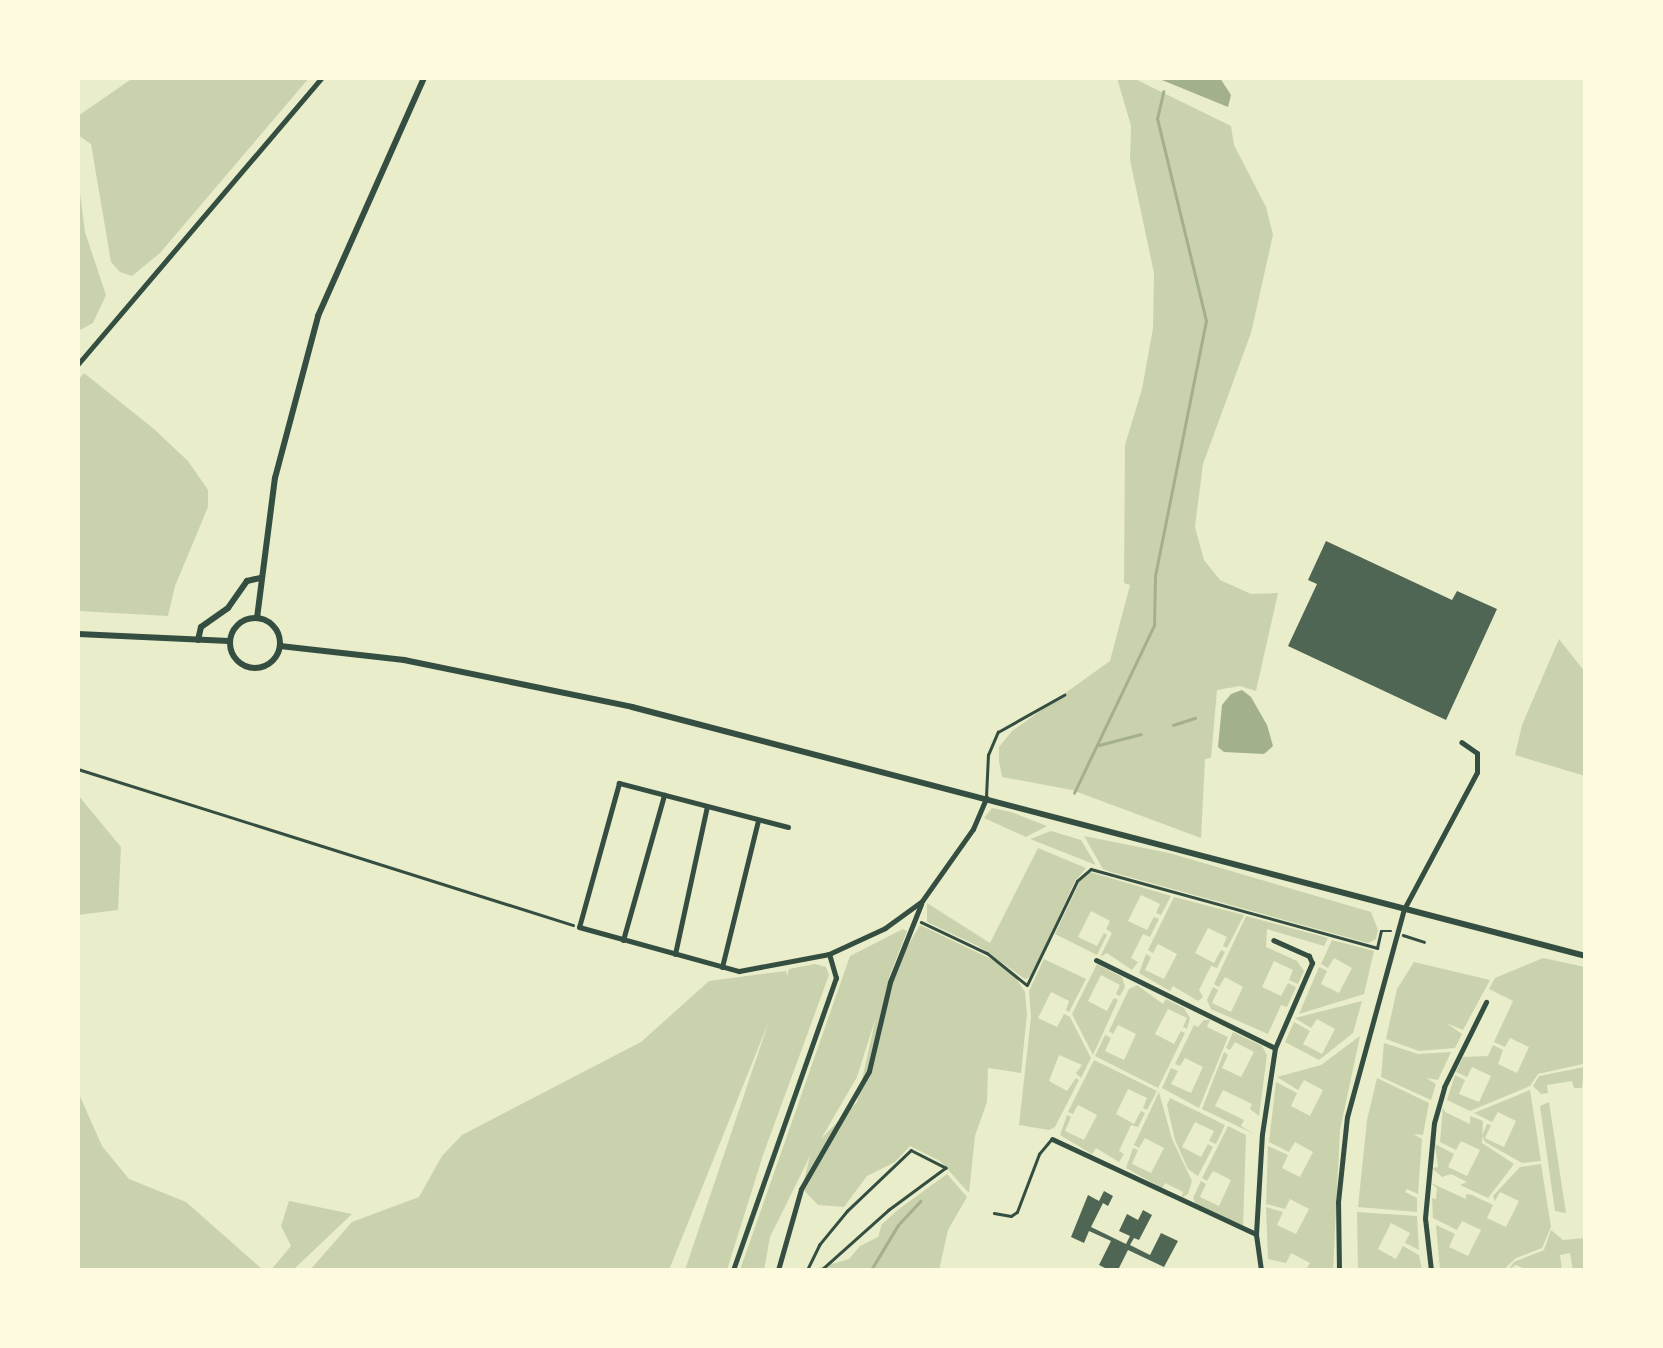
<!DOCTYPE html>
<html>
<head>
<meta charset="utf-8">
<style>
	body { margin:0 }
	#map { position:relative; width:1663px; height:1348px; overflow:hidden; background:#e9edc9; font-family:Figtree,sans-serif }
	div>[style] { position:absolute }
	.green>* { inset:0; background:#cad2ad }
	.water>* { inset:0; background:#a3b18a }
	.stream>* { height:2.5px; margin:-1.25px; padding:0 1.25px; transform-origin:1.25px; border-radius:1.25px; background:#a3b18a }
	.building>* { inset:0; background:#4f6655 }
	.path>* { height:2.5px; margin:-1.25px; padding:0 1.25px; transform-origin:1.25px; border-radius:1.25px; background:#344e41 }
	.service>* { height:2.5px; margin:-1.25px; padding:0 1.25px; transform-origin:1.25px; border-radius:1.25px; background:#344e41 }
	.minor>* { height:5px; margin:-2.5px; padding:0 2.5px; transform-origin:2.5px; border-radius:2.5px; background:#344e41 }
	.tertiary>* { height:5px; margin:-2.5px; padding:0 2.5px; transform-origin:2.5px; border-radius:2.5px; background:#344e41 }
	.secondary>* { height:6px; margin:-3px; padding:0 3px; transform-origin:3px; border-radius:3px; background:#344e41 }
	.secondary>.ring { margin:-3px; padding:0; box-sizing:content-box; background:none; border:6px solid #344e41; border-radius:50% }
	span { translate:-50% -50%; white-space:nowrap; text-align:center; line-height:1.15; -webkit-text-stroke:10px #fefae0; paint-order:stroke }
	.frame { position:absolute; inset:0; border:80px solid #fefae0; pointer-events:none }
</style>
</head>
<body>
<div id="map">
	<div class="green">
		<div style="clip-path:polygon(133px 78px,309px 78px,160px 253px,132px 276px,120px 272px,111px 262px,91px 144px,78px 135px,78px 116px)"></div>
		<div style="clip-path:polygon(1117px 78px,1133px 78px,1231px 126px,1234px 145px,1266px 207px,1273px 235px,1251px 333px,1203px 464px,1195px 527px,1204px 560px,1220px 580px,1251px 594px,1278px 593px,1256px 691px,1240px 686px,1217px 690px,1211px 758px,1205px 759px,1201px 838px,1072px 790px,1002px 777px,999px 761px,999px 747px,1012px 731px,1110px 661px,1130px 585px,1124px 583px,1125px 445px,1142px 389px,1153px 328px,1154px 273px,1130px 160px,1131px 126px)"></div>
		<div style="clip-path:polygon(78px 178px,85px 232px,106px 295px,93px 323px,78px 331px)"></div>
		<div style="clip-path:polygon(84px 373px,154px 429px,188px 461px,208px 490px,208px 507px,175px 586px,168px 616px,78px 611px,78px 380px)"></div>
		<div style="clip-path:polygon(1559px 639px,1585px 672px,1585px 776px,1515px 755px,1522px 725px)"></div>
		<div style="clip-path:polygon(78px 795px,121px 847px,118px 910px,78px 915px)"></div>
		<div style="clip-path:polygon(992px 808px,1011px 812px,1047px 826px,1026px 837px,984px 818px)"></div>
		<div style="clip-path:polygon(1051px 831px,1081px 840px,1096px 865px,1030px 839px)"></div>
		<div style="clip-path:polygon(1084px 836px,1169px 853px,1371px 912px,1378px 930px,1376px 939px,1368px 943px,1111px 872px,1103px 869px)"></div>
		<div style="clip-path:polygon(1038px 848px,1086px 868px,1075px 881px,1031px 977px,1025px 979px,978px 946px,927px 922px,927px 903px,990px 943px)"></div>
		<div style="clip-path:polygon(1090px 872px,1171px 896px,1161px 915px,1156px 913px,1160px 904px,1141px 895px,1128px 921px,1147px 930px,1154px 917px,1159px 919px,1150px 937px,1143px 934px,1131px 958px,1138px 962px,1132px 970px,1107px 953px,1100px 957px,1112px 933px,1106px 929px,1110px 921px,1091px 911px,1078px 937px,1097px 946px,1104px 933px,1107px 935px,1097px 955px,1055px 934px,1081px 879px)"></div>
		<div style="clip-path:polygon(1174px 897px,1244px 915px,1227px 948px,1223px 946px,1227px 937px,1208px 928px,1195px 953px,1214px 963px,1221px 950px,1225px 952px,1217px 968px,1211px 966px,1199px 990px,1203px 997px,1198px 1001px,1173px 986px,1170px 991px,1139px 973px,1146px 954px,1151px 957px,1145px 970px,1164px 979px,1177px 954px,1158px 944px,1153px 953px,1148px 950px)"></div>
		<div style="clip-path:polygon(1246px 916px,1328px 938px,1324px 946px,1267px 929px,1266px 947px,1297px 961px,1304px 971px,1298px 984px,1289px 980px,1293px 970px,1274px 961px,1262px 987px,1281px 996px,1288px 983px,1296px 987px,1287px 1007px,1281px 1005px,1268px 1034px,1211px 1009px,1207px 1000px,1213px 987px,1218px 990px,1212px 1003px,1231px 1012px,1243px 987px,1225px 977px,1219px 987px,1214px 984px)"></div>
		<div style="clip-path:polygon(evenodd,920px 925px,995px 961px,1016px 978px,1025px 992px,1027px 1014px,1021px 1073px,988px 1068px,987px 1102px,975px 1136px,969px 1193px,940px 1161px,910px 1146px,895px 1162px,867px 1176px,844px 1207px,818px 1205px,802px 1188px,810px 1156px,770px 1237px,764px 1270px,740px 1270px,850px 956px,903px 929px,907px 931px,888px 980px,920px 925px,876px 1017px,857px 1102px,821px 1139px,857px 1077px,876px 1017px)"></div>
		<div style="clip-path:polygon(1332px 940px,1374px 951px,1364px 994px,1299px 1014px,1319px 967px,1327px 971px,1321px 984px,1339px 993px,1352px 968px,1334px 958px,1328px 968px,1321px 964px)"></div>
		<div style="clip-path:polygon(1543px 958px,1585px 967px,1583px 1064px,1538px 1074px,1530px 1086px,1470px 1111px,1447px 1100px,1455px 1075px,1465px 1080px,1459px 1094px,1479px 1102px,1491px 1076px,1472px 1067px,1467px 1077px,1456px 1072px,1463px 1057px,1488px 1056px,1493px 1045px,1503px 1050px,1498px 1064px,1517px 1073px,1529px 1047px,1510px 1038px,1505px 1047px,1494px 1042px,1513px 1001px,1489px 989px,1495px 978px)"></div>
		<div style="clip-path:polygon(1044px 959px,1086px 979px,1069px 1012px,1066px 1010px,1069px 1001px,1051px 992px,1038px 1018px,1057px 1027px,1064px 1014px,1070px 1017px,1091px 1058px,1081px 1078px,1076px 1073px,1082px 1065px,1059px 1055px,1049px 1081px,1067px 1091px,1076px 1078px,1079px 1080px,1055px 1127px,1049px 1130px,1019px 1125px,1031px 1017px,1029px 991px)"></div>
		<div style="clip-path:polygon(1414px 962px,1490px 980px,1463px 1030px,1446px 1023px,1462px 1034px,1455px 1048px,1419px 1051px,1386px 1039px,1397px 989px)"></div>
		<div style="clip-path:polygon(815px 964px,826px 967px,829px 975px,763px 1155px,727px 1270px,685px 1270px,769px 1021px,669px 1270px,310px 1270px,352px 1222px,419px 1197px,442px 1156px,462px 1135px,641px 1042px,709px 981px,786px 971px,787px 976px,789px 969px)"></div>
		<div style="clip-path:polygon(1097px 964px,1122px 977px,1125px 987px,1120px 996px,1116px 994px,1120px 985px,1101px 975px,1088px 1001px,1107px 1011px,1114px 998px,1118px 1000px,1093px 1055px,1072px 1014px)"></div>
		<div style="clip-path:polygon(1137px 985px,1163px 1004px,1166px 999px,1184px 1008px,1190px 1018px,1187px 1029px,1183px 1027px,1187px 1018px,1168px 1009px,1155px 1034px,1174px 1044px,1181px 1031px,1185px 1033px,1158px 1088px,1095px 1056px,1105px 1035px,1111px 1038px,1105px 1051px,1124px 1060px,1136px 1034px,1118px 1025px,1113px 1034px,1109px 1031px,1129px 989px)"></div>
		<div style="clip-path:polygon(1362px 1001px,1353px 1033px,1319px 1060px,1285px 1042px,1294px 1022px,1310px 1031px,1303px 1044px,1322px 1054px,1335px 1029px,1317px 1019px,1311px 1028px,1295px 1018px)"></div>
		<div style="clip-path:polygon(1204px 1020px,1210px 1020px,1207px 1027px,1228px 1037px,1199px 1108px,1162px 1088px,1171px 1068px,1178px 1071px,1171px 1084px,1191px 1093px,1203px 1067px,1185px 1058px,1180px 1066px,1175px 1064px,1194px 1025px,1198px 1027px)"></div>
		<div style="clip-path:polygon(1233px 1032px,1262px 1046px,1267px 1055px,1259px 1116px,1250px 1109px,1252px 1104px,1223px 1090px,1215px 1106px,1244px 1120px,1241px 1126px,1254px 1134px,1202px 1109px,1224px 1052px,1228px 1055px,1222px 1068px,1241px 1077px,1254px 1052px,1235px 1042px,1230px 1050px,1226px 1048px)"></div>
		<div style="clip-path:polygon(1360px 1036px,1340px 1130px,1333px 1270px,1306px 1270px,1310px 1263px,1291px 1253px,1286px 1263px,1268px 1259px,1266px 1207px,1283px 1212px,1277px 1225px,1296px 1234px,1309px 1209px,1290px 1199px,1285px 1209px,1266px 1204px,1268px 1146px,1288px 1155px,1282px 1168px,1300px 1177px,1313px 1152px,1295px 1142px,1289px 1152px,1269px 1142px,1276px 1082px,1297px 1093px,1291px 1106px,1310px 1116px,1323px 1090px,1304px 1080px,1298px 1090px,1277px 1077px,1321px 1065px)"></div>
		<div style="clip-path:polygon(1384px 1043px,1418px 1054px,1451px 1052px,1438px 1080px,1426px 1078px,1436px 1084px,1431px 1100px,1381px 1077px)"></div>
		<div style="clip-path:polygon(1094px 1060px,1157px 1091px,1147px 1110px,1143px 1108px,1147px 1098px,1128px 1089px,1116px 1114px,1134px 1124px,1141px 1111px,1145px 1113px,1138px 1127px,1131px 1125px,1119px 1151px,1124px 1154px,1119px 1162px,1096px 1148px,1092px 1154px,1060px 1135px,1067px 1115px,1071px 1117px,1065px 1131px,1084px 1140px,1097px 1115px,1078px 1105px,1073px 1114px,1068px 1112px)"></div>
		<div style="clip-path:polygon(1584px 1067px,1582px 1088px,1574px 1088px,1572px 1081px,1547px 1085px,1548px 1093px,1541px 1094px,1533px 1086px,1539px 1076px)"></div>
		<div style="clip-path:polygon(1377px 1078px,1429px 1103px,1423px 1135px,1413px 1134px,1422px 1139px,1418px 1194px,1407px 1189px,1405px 1192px,1417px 1198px,1417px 1212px,1358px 1207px,1367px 1120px)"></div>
		<div style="clip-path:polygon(1530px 1090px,1541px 1161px,1522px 1163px,1485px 1142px,1482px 1136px,1487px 1124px,1491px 1125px,1485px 1138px,1504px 1147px,1516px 1121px,1498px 1112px,1492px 1122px,1474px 1113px)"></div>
		<div style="clip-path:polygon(78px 1092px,102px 1146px,129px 1179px,186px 1202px,263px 1270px,78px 1270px)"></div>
		<div style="clip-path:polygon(1159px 1092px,1172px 1139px,1192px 1181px,1188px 1194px,1181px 1198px,1183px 1192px,1165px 1183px,1162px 1188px,1126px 1168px,1133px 1148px,1138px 1150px,1132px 1164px,1151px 1173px,1164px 1148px,1145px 1138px,1139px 1148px,1134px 1145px)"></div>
		<div style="clip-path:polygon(1170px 1098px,1225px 1125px,1216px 1144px,1209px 1141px,1214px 1131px,1195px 1122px,1182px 1147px,1201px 1157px,1208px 1144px,1213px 1147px,1198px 1176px,1188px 1169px,1175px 1140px,1167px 1105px)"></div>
		<div style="clip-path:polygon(1549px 1102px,1566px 1213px,1555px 1211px,1540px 1106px)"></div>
		<div style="clip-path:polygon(1443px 1107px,1445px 1112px,1470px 1124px,1470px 1116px,1483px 1121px,1482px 1143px,1514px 1164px,1488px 1198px,1460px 1185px,1467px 1182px,1451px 1174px,1442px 1177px,1432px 1168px,1438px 1167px,1435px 1144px,1454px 1154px,1448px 1167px,1467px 1176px,1480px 1150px,1461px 1141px,1456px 1150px,1440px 1142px)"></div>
		<div style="clip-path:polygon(1228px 1126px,1246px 1135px,1243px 1228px,1196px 1205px,1193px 1198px,1201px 1181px,1206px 1184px,1200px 1197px,1219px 1206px,1231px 1180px,1213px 1171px,1207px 1181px,1202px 1178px)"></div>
		<div style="clip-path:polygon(1541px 1164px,1551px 1227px,1542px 1248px,1516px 1258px,1503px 1270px,1440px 1270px,1436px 1225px,1455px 1234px,1449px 1247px,1468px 1256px,1481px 1230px,1462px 1221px,1457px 1230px,1433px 1218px,1432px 1198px,1436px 1199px,1437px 1188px,1431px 1183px,1466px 1199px,1466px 1194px,1472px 1195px,1493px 1205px,1487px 1218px,1506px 1227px,1519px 1201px,1500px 1192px,1495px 1201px,1493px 1196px,1520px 1167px)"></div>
		<div style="clip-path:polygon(947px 1174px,967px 1197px,948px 1230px,939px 1270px,811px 1270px,849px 1259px,860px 1246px,878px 1237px,882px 1224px,899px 1209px)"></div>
		<div style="clip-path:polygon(289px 1201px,352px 1214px,293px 1270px,271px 1270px,291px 1246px,281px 1226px)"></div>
		<div style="clip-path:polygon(1357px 1212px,1417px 1216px,1419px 1250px,1405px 1243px,1410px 1233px,1391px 1223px,1378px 1249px,1396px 1259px,1403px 1246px,1419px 1255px,1422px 1270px,1358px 1270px)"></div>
		<div style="clip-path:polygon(1551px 1230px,1563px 1240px,1585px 1238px,1585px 1270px,1573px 1270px,1570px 1253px,1560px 1255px,1562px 1270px,1528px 1270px,1516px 1265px,1508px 1270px,1514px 1262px,1544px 1250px)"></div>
	</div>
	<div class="water">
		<div style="clip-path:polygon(1157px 78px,1220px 78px,1231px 95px,1228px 107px)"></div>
		<div style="clip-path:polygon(1242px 690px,1251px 697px,1267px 725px,1273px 746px,1264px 754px,1224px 752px,1218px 747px,1222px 705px,1231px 694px)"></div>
	</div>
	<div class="stream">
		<div style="left:1173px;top:725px;width:23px;rotate:-18deg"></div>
		<div style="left:1099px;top:745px;width:43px;rotate:-14.7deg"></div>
		<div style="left:1074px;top:793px;width:186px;rotate:-64.5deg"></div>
		<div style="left:1154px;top:625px;width:49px;rotate:-88.8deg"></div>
		<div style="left:1155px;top:576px;width:260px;rotate:-78.7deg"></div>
		<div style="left:1206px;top:321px;width:208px;rotate:-103.6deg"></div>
		<div style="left:1157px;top:119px;width:28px;rotate:-77deg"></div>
		<div style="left:871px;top:1270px;width:52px;rotate:-59deg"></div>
		<div style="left:898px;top:1225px;width:33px;rotate:-47deg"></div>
	</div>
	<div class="building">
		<div style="clip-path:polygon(1326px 541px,1452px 600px,1457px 591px,1497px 609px,1446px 720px,1288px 646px,1317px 584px,1308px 580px)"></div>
		<div style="clip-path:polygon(1104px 1191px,1113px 1196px,1108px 1206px,1103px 1203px,1091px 1227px,1126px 1244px,1130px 1236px,1119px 1231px,1127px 1214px,1138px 1220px,1143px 1210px,1152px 1215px,1139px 1240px,1134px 1238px,1130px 1245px,1150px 1255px,1161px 1233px,1178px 1241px,1164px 1267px,1128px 1250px,1118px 1270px,1109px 1270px,1099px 1265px,1111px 1241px,1089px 1231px,1084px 1243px,1071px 1237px,1088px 1195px,1099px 1201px)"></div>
	</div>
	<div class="path">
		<div style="left:78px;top:769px;width:519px;rotate:17.49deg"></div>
		<div style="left:921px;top:922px;width:73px;rotate:25.2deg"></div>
		<div style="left:987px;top:953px;width:51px;rotate:38.7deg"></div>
		<div style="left:1027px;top:985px;width:115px;rotate:-64.3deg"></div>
		<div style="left:1077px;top:881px;width:18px;rotate:-41deg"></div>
		<div style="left:1091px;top:869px;width:297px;rotate:15.4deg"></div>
		<div style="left:1377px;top:948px;width:17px;rotate:-77deg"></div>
		<div style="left:1381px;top:931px;width:10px"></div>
		<div style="left:1403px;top:935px;width:22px;rotate:18deg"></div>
		<div style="left:807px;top:1270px;width:28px;rotate:-64deg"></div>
		<div style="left:819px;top:1245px;width:44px;rotate:-50.5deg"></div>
		<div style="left:847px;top:1211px;width:88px;rotate:-43.6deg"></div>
		<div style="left:911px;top:1150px;width:39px;rotate:27deg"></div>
		<div style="left:946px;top:1168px;width:71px;rotate:143.6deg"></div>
		<div style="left:889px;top:1210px;width:90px;rotate:138.2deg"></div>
	</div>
	<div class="service">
		<div style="left:986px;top:797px;width:42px;rotate:-87.3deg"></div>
		<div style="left:988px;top:755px;width:25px;rotate:-67deg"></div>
		<div style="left:998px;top:732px;width:76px;rotate:-29.3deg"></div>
		<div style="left:994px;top:1213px;width:17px;rotate:10deg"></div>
		<div style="left:1011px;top:1216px;width:7px;rotate:-34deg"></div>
		<div style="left:1017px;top:1212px;width:62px;rotate:-69.2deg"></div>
		<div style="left:1039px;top:1154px;width:17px;rotate:-50deg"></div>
	</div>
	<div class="minor">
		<div style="left:78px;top:364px;width:375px;rotate:-49.6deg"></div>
		<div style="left:788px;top:827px;width:175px;rotate:-165.4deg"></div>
		<div style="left:619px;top:783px;width:149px;rotate:105.5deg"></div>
		<div style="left:579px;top:927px;width:166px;rotate:15.4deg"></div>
		<div style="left:739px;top:971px;width:92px;rotate:-10.7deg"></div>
		<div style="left:829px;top:954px;width:62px;rotate:-24.9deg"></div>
		<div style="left:885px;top:928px;width:46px;rotate:-36.1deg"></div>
		<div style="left:922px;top:901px;width:88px;rotate:-54.7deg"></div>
		<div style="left:973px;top:829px;width:34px;rotate:-67deg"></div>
		<div style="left:1404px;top:909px;width:155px;rotate:-61.9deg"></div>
		<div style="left:1477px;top:772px;width:19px;rotate:-90deg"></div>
		<div style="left:1477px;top:753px;width:19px;rotate:-145deg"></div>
		<div style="left:623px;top:940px;width:151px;rotate:-74.2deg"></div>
		<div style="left:675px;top:954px;width:151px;rotate:-77.8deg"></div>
		<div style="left:1096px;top:960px;width:199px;rotate:26.2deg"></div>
		<div style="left:722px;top:967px;width:151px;rotate:-76.2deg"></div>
		<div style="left:1052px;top:1139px;width:225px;rotate:25deg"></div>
		<div style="left:733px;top:1270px;width:310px;rotate:-70.6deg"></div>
		<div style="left:836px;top:978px;width:25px;rotate:-106deg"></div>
		<div style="left:778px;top:1270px;width:84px;rotate:-74.1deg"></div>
		<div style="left:801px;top:1189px;width:136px;rotate:-60deg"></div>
		<div style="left:869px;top:1071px;width:91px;rotate:-76.7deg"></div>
		<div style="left:890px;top:982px;width:84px;rotate:-68.3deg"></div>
		<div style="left:1261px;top:1270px;width:36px;rotate:-98deg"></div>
		<div style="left:1256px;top:1234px;width:100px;rotate:-86.6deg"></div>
		<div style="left:1262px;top:1134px;width:87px;rotate:-81.4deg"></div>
		<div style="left:1275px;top:1048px;width:93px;rotate:-66.5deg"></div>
		<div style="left:1312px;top:963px;width:8px;rotate:-113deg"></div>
		<div style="left:1309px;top:956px;width:39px;rotate:-156deg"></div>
		<div style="left:1431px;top:1270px;width:52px;rotate:-96.6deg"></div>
		<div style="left:1425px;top:1218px;width:95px;rotate:-84.6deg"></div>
		<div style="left:1434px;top:1123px;width:37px;rotate:-74deg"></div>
		<div style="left:1444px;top:1087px;width:95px;rotate:-63.7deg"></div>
	</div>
	<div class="tertiary">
		<div style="left:1339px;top:1270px;width:68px;rotate:-90.8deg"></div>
		<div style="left:1338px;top:1202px;width:85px;rotate:-84deg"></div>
		<div style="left:1347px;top:1117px;width:216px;rotate:-74.7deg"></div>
	</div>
	<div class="secondary">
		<div class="ring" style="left:230px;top:618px;width:44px;height:44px"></div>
		<div style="left:257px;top:618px;width:141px;rotate:-82.7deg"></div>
		<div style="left:275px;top:478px;width:168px;rotate:-75.1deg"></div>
		<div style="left:318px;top:316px;width:261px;rotate:-66deg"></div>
		<div style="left:78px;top:634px;width:151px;rotate:2.7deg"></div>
		<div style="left:198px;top:640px;width:13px;rotate:-77deg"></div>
		<div style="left:201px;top:627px;width:33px;rotate:-35deg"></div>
		<div style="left:228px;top:608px;width:33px;rotate:-55deg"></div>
		<div style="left:247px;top:581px;width:13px;rotate:-13deg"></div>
		<div style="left:280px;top:646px;width:125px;rotate:6.4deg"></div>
		<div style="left:404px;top:660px;width:233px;rotate:11.6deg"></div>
		<div style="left:632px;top:707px;width:986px;rotate:14.63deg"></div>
	</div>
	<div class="frame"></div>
</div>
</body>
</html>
